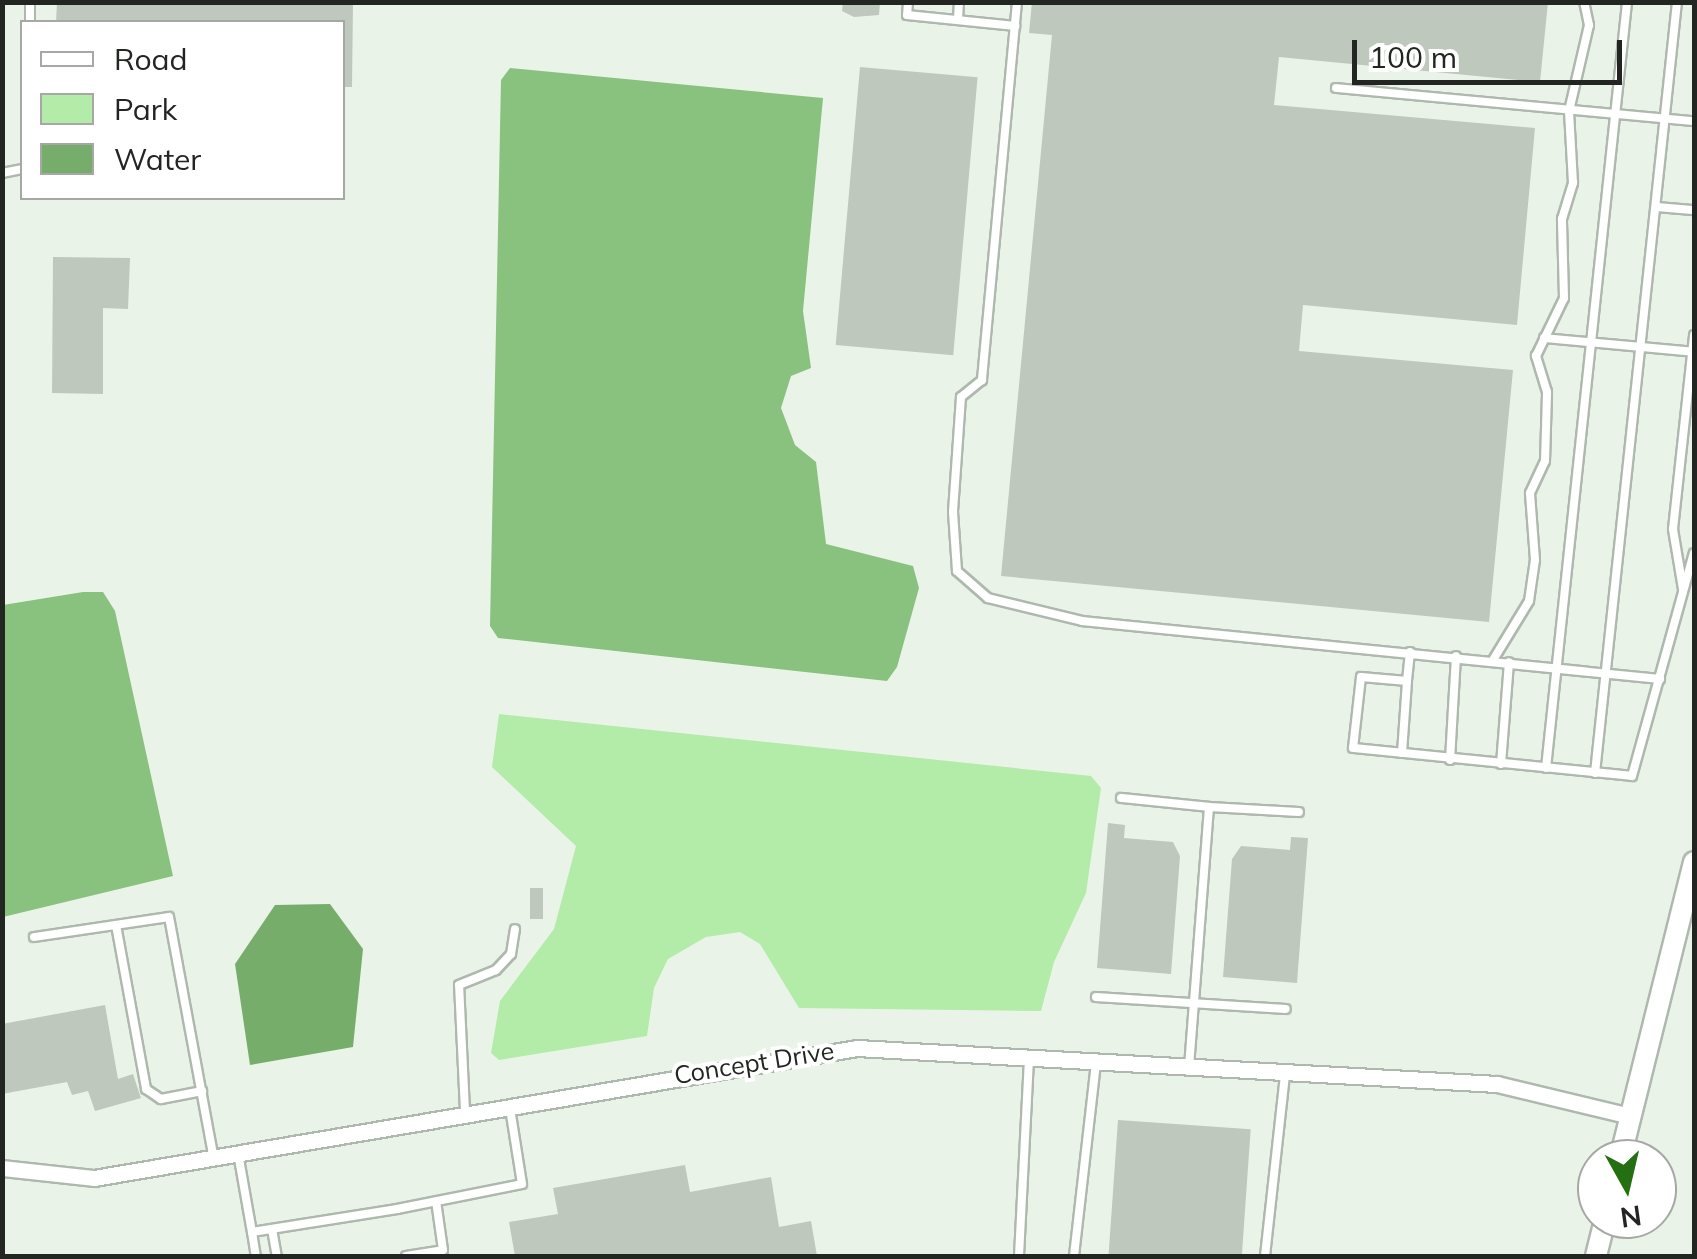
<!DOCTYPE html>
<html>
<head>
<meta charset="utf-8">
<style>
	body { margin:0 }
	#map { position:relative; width:1697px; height:1259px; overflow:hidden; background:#eaf3e8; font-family:Mulish,sans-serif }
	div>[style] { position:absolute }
	.green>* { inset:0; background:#b3eba9 }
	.forest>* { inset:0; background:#89c17e }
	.water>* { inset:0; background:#76ad6b }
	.building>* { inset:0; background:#bfc8bd; transform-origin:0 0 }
	.roads { filter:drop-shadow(2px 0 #afb8ae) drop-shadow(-2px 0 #afb8ae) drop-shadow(0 2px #afb8ae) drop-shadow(0 -2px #afb8ae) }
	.lane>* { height:8px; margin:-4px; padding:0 4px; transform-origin:4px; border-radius:4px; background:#fff }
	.street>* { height:15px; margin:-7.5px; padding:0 7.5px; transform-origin:7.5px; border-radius:7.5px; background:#fff }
	.secondary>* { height:20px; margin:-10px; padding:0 10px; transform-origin:10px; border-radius:10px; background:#fff }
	span { translate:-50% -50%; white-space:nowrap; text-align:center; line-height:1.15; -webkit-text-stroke:8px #fff; paint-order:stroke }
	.street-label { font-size:25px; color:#222521 }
	.frame { position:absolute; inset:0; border:5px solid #222521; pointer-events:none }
	.legend { position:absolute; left:20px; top:20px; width:325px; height:180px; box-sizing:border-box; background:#fff; border:2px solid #a7a8a6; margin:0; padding:12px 18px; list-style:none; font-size:30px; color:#222521 }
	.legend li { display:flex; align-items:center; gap:20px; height:50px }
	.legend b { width:50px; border:2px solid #a7a8a6 }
	.north { position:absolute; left:1577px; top:1139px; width:100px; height:100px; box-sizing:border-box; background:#fff; border:2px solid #a7a8a6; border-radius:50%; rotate:172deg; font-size:28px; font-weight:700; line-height:40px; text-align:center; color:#222521 }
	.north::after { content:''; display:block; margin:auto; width:35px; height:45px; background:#236f12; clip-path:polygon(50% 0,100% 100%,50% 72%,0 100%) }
	.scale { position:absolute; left:1352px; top:40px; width:270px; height:45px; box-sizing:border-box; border:5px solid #222521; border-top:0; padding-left:12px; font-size:30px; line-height:35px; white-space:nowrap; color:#222521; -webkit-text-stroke:8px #fff; paint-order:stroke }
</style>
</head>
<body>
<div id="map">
	<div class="green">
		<div style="clip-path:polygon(499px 714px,1091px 776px,1101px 788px,1086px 893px,1054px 962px,1041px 1011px,799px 1008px,760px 944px,740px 932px,706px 937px,668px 959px,654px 988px,647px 1036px,499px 1060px,491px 1053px,500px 1001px,554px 929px,576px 846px,492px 767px)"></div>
	</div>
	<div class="forest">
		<div style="clip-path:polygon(510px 68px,823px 98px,803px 311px,811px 368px,791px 376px,781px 408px,795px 445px,816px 462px,826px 544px,913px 566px,919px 588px,897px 667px,887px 681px,498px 638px,490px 626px,501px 80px)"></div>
		<div style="clip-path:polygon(83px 592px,103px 592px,115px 611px,173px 876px,3px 917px,3px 605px)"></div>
	</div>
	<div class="water">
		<div style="clip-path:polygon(330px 904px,363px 949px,353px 1047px,250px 1065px,235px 964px,275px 905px)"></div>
	</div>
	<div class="building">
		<div style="clip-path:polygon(57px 2px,353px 2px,352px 87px,342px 87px,342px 22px,56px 22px)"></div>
		<div style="clip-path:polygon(843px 2px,880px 2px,879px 15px,854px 17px,842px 11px)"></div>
		<div style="clip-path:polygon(1032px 2px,1548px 2px,1540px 82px,1279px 57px,1274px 105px,1535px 128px,1517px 325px,1303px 305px,1299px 351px,1513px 370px,1489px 622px,1001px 576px,1052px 35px,1029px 33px)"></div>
		<div style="left:860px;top:67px;width:118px;height:279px;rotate:5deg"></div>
		<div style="clip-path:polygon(53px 257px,130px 258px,128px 309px,103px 308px,103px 394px,52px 393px)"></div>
		<div style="clip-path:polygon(1108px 823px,1125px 825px,1124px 838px,1173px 842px,1180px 856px,1171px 974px,1097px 968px)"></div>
		<div style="clip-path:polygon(1291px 837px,1308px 838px,1297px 983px,1223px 977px,1232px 859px,1241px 846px,1290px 850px)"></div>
		<div style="left:530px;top:888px;width:13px;height:31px"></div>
		<div style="clip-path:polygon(105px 1005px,118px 1079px,133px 1074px,141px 1098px,95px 1111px,88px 1091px,72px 1095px,67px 1082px,2px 1094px,2px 1024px)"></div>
		<div style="left:1118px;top:1120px;width:133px;height:136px;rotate:4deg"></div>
		<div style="clip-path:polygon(685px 1165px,690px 1192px,771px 1177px,779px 1227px,811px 1221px,817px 1256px,515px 1256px,509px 1222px,558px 1214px,553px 1188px)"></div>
	</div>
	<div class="roads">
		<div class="lane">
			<div style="left:908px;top:2px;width:13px;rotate:94deg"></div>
			<div style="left:907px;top:15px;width:109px;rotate:5.8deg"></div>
			<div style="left:1017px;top:2px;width:380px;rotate:95.3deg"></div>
			<div style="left:982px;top:380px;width:27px;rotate:141deg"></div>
			<div style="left:961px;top:397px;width:115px;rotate:94deg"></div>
			<div style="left:953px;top:512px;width:59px;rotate:86.1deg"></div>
			<div style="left:957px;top:571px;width:41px;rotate:41.1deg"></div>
			<div style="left:988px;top:598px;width:97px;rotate:13.7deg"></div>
			<div style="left:1082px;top:621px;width:581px;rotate:5.73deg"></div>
			<div style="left:958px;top:20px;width:18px;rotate:-87deg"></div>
			<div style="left:30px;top:22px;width:20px;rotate:-90deg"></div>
			<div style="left:1336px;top:88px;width:360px;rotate:5.3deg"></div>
			<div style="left:2px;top:173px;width:20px;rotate:-11deg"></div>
			<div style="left:1658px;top:207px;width:36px;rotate:5deg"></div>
			<div style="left:1544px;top:338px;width:151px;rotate:5.3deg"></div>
			<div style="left:1683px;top:589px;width:61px;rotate:-99.5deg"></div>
			<div style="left:1673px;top:529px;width:195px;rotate:-83.8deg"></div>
			<div style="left:1410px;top:652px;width:29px;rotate:96deg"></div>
			<div style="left:1407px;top:681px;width:46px;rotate:-175deg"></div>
			<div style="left:1361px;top:677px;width:71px;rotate:96.4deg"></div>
			<div style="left:1353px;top:748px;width:280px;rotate:5.7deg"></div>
			<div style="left:1632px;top:776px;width:231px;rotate:-74.5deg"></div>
			<div style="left:1493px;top:660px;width:69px;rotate:-58.6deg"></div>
			<div style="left:1529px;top:601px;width:41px;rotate:-81.7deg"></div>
			<div style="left:1535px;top:560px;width:67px;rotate:-94.3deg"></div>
			<div style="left:1530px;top:493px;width:35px;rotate:-65deg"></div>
			<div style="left:1545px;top:461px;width:69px;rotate:-88.3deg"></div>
			<div style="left:1547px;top:392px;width:38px;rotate:-107deg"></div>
			<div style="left:1536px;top:356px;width:64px;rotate:-64.2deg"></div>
			<div style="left:1564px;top:298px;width:79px;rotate:-91.5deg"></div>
			<div style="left:1562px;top:219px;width:38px;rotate:-73deg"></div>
			<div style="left:1573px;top:183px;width:72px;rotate:-93.2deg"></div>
			<div style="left:1569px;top:111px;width:88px;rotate:-76.9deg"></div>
			<div style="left:1589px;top:25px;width:24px;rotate:-102deg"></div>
			<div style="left:1402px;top:753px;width:72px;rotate:-86deg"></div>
			<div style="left:1450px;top:760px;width:104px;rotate:-86.7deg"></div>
			<div style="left:1501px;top:764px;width:102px;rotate:-85.5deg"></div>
			<div style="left:1546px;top:768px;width:770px;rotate:-83.96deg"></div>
			<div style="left:1595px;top:773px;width:775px;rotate:-83.93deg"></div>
			<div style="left:1121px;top:798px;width:88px;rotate:5.8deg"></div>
			<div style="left:1209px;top:807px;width:262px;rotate:94.4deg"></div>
			<div style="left:1209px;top:807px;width:90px;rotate:3.2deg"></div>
			<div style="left:116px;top:925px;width:167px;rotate:79.6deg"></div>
			<div style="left:146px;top:1089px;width:18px;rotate:34deg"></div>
			<div style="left:161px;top:1099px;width:42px;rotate:-11deg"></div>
			<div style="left:34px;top:937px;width:136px;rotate:-8.4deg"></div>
			<div style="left:169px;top:917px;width:242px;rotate:79.5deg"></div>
			<div style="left:1096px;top:997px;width:190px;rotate:3.6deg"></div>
			<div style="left:465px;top:1111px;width:126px;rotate:-92.7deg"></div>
			<div style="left:459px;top:985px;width:40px;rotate:-22deg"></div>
			<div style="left:496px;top:970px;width:22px;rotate:-47deg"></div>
			<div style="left:511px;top:954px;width:25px;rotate:-81deg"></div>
			<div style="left:238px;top:1153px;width:80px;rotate:80deg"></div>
			<div style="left:252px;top:1232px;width:147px;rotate:-9deg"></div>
			<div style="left:397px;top:1209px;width:127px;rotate:-11.3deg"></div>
			<div style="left:522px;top:1184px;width:77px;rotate:-99deg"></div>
			<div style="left:272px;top:1229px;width:27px;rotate:80deg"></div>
			<div style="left:252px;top:1232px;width:24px;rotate:81deg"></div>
			<div style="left:406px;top:1256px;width:37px;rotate:-9deg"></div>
			<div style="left:443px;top:1250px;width:49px;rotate:-98.1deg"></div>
			<div style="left:1019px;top:1256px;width:198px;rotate:-87.1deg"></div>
			<div style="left:1074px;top:1256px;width:194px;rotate:-83.5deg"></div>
			<div style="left:1265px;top:1256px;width:182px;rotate:-83.7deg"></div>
		</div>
		<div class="street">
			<div style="left:2px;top:1168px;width:93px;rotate:6.2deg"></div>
			<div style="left:94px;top:1178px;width:774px;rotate:-9.67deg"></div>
			<div style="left:857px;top:1048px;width:641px;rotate:3.22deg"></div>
			<div style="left:1497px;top:1084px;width:137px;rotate:13.5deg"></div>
		</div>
		<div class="secondary">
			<div style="left:1620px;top:1159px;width:306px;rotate:-76deg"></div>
			<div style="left:1596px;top:1256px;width:38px;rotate:-76deg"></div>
		</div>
	</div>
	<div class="street-label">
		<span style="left:754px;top:1063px;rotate:-9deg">Concept Drive</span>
	</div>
	<div class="frame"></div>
	<ul class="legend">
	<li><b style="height:12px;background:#fff"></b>Road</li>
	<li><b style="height:28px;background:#b3eba9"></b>Park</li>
	<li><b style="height:28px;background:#76ad6b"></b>Water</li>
	</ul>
	<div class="north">N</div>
	<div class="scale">100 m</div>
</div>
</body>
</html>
